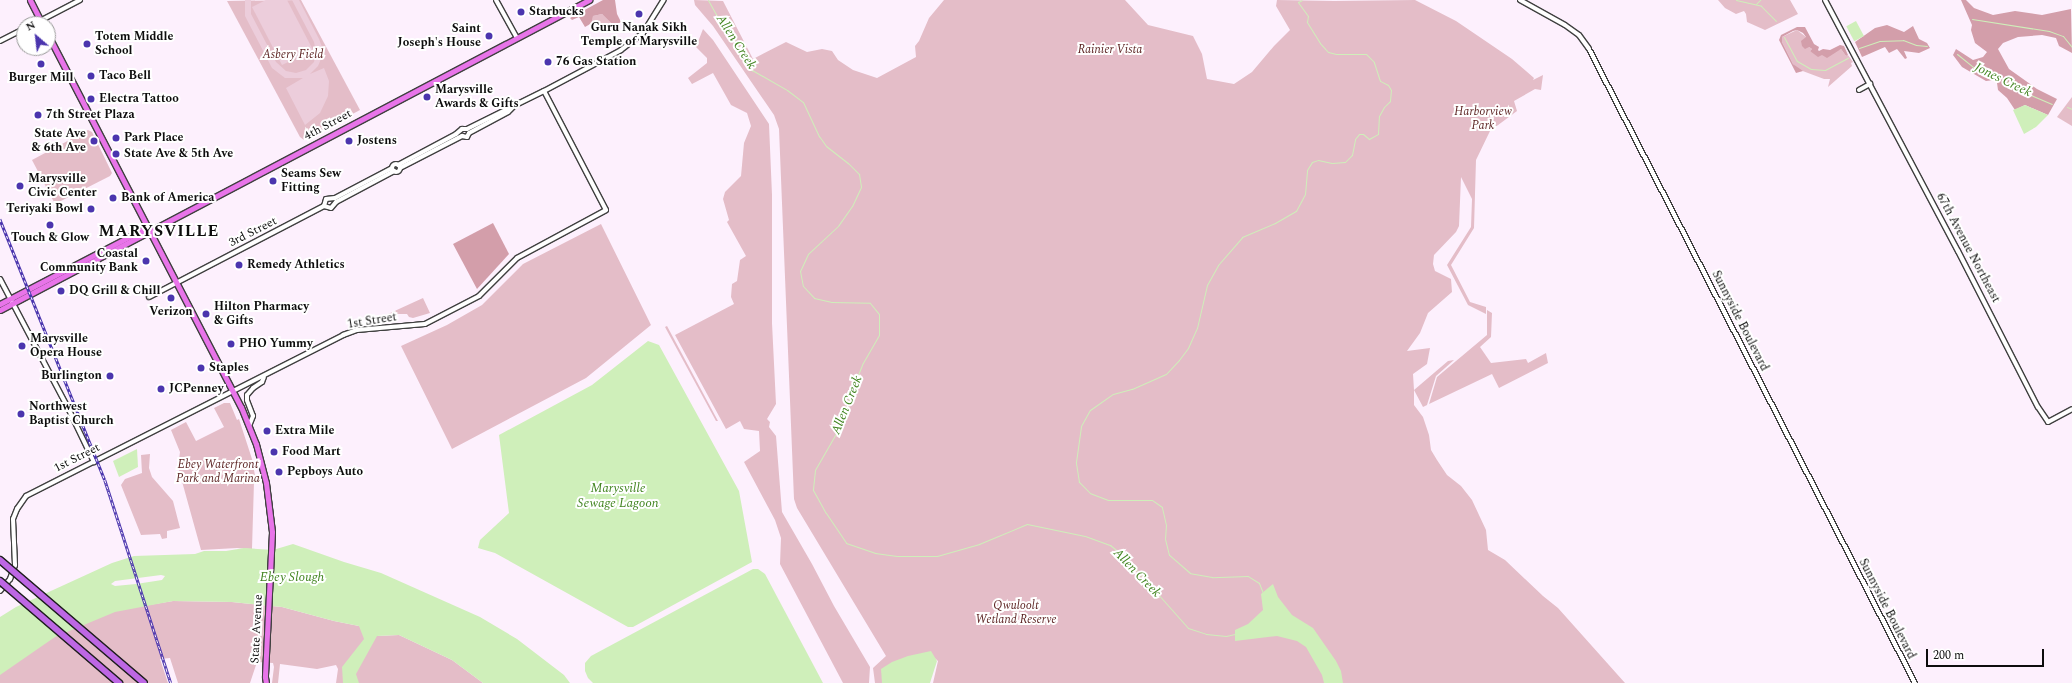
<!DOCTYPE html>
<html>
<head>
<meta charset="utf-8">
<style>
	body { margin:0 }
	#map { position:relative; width:2072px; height:683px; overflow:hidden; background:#fdf0fd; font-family:Spectral,serif }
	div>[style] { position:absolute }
	.green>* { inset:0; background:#e4bdc8 }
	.forest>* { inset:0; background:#d39eaa }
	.pitch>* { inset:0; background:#eccddb }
	.water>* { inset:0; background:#cfefba; transform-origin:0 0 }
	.pier>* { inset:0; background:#fdf0fd }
	.stream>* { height:1px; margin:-0.5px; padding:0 0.5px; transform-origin:0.5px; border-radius:0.5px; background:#cfefba }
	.roads { filter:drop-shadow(1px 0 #404040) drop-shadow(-1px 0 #404040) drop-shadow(0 1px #404040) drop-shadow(0 -1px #404040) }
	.minor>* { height:4px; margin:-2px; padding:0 2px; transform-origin:2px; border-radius:2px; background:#fff }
	.minor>.ring { margin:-2px; padding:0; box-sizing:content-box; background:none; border:4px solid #fff; border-radius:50% }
	.major>* { height:5px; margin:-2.5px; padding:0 2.5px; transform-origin:2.5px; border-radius:2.5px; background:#e874e9 }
	.rail>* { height:2.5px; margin-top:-1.25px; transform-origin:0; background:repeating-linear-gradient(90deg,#fff 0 3px,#4b35ae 0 6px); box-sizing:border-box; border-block:1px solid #4b35ae }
	.bridges { filter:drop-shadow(1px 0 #1e1e1e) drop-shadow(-1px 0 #1e1e1e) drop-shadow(0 1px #1e1e1e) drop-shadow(0 -1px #1e1e1e) }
	.highway-bridge>* { height:6px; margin:-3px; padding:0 3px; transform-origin:3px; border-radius:3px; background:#bd67e4 }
	.dots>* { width:11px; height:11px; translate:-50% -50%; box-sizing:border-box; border:2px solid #fff; border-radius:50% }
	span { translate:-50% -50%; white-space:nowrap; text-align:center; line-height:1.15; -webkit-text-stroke:4px #fff; paint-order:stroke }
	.poi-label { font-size:12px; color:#0d0d0d; font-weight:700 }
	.left { translate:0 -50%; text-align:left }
	.right { translate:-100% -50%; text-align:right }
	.park-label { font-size:12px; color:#5e2625; font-style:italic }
	.street-label { font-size:12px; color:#0d0d0d }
	.water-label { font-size:13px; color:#438522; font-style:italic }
	.district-label { font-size:16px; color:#0d0d0d; font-weight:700; letter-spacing:1px }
	.north { position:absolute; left:16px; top:16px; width:40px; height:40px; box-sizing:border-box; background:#fff; border:1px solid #9e9e9e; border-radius:50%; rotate:332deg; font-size:11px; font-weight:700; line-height:16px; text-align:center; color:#0d0d0d }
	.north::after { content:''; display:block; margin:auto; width:14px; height:18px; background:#4b35ae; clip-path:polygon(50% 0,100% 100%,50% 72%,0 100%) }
	.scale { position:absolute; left:1926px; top:649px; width:118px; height:18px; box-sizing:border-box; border:2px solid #0d0d0d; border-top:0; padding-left:5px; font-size:12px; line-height:14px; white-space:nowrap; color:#0d0d0d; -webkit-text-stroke:3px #fff; paint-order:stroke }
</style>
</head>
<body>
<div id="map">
	<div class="green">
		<div style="clip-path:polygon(301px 0,360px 110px,304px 140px,300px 137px,227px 1px)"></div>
		<div style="clip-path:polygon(694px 0,723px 1px,753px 59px,786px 42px,807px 52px,822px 49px,832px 51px,838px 60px,853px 70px,877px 78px,916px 57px,915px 46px,919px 41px,929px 18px,944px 0,1125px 0,1148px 25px,1193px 36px,1202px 54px,1207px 79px,1234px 84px,1252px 72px,1274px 46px,1290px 30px,1276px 6px,1277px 0,1334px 1px,1415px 0,1456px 21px,1512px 59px,1534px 78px,1533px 80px,1543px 75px,1541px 90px,1535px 89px,1514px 101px,1517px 111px,1490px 131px,1476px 160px,1474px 228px,1451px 265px,1470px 302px,1486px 307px,1486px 314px,1468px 305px,1447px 265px,1471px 227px,1472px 199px,1461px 177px,1459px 226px,1456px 232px,1434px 255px,1433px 264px,1435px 271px,1451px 279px,1452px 292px,1428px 313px,1420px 333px,1407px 351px,1430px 348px,1427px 364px,1413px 374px,1414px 390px,1448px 361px,1454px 360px,1436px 376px,1427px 405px,1423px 407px,1414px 390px,1414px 405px,1423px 417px,1429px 435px,1431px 450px,1437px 460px,1447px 475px,1461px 486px,1472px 500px,1486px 530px,1488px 550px,1505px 560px,1543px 596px,1558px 608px,1625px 683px,933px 683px,938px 661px,930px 654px,885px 683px,875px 683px,873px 668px,886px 656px,797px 508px,794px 499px,779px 129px,774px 115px,713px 26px,695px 5px)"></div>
		<div style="clip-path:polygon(1718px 0,1790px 0,1798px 14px,1765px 30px,1747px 22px,1746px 14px,1744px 11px,1736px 14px,1725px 8px)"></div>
		<div style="clip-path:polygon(602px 14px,614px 26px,599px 31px,592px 23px,593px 16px)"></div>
		<div style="clip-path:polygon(703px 29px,713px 40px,769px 124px,772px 195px,772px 323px,776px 404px,767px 419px,770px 422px,769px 427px,776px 436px,782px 512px,812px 564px,834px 606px,870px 667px,869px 683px,843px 683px,780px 564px,781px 538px,775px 520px,744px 462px,760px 451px,759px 431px,744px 429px,740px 421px,726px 429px,675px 335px,734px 304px,731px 297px,732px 284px,737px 281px,740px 260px,746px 256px,727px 222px,729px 220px,723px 199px,725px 192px,741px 176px,744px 143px,751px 126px,747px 113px,731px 105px,713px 73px,692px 84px,688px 78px,707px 63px,707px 58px,696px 47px)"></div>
		<div style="clip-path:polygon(1797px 30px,1806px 37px,1809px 47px,1812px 49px,1810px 51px,1822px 55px,1841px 49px,1846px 56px,1848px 55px,1853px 62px,1851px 63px,1852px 66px,1828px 87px,1830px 79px,1824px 79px,1800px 70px,1793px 64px,1782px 42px,1782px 37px)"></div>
		<div style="clip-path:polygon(2072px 97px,2072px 126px,2057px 117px)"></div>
		<div style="clip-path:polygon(88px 130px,92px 132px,112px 173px,110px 176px,55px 204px,32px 160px)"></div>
		<div style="clip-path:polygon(601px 224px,651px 325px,586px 378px,452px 449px,401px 346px,447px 325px,482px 305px,523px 264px)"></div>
		<div style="clip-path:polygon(423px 298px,430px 313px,413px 318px,409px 317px,407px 314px,388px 314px)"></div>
		<div style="clip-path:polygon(1487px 310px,1492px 313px,1491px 337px,1480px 347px,1491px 363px,1526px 359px,1528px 363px,1546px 353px,1548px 363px,1499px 388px,1492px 374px,1429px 404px,1437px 377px,1487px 335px)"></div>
		<div style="clip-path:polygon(667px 326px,718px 421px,716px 421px,665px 327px)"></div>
		<div style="clip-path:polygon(224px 403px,230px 403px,237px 420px,239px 419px,252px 459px,256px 481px,254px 482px,252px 549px,237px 548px,201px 550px,178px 467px,180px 452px,171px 430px,186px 422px,196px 441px,224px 427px,214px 408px)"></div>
		<div style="clip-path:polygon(150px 454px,149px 468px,152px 477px,173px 501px,180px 528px,167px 531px,167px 538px,162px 539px,160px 534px,141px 535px,121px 485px,125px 479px,142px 473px,141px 455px)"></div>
		<div style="clip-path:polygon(173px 601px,232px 602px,282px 607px,334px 621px,359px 626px,377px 636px,399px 635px,452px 660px,483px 683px,336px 683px,338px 669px,336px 665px,317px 669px,280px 664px,278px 683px,272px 683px,274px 667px,273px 663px,257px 662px,250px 683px,178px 683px,170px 658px,160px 659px,168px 683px,0 683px,0 670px,32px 646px,106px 612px)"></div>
	</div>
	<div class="forest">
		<div style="clip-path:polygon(603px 0,615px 0,617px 14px,621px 22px,614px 26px,602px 14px,593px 16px,592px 23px,585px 27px,579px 17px,572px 20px,570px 18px)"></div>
		<div style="clip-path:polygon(1961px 0,1966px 0,1974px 8px,1993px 15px,2015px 11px,2042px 15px,2071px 9px,2072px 53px,2059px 46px,2056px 38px,2042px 35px,2018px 37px,2003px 43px,1998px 49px,2009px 69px,2037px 89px,2057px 99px,2048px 115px,2025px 105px,2015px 110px,2007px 98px,1998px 90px,1997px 83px,1994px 80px,1986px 81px,1962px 67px,1953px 55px,1956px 49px,1973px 60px,1983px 57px,1987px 52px,1975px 43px,1971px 30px,1972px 25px)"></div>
		<div style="clip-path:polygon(1887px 25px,1904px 32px,1913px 26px,1919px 39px,1927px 43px,1930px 48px,1919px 53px,1904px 51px,1907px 58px,1905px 59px,1897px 49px,1889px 53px,1885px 47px,1862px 57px,1855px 42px,1875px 28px)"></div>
		<div style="clip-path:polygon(1797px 27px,1805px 27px,1814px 44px,1819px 47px,1818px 50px,1819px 51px,1823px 49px,1830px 50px,1840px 45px,1844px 46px,1848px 55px,1846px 56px,1841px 49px,1827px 58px,1822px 55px,1818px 57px,1810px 51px,1812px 49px,1809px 47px,1805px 49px,1802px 46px,1801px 41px,1806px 37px,1803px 33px,1797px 30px,1793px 31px,1782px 37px,1782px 42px,1793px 64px,1803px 71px,1796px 73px,1779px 40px,1781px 35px)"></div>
		<div style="clip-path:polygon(493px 223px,509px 254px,477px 289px,453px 244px)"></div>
	</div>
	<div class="pitch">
		<div style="clip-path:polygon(245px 0,251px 0,251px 14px,276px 62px,286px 71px,296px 73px,306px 70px,314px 62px,316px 52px,314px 42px,292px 0,299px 0,319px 39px,322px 47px,321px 59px,318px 66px,310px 74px,324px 68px,329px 81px,328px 96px,320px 113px,305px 125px,286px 88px,303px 78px,285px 78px,272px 68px,245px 16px)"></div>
		<div style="clip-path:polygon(266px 0,287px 0,313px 50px,282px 65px,252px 7px)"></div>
	</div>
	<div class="water">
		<div style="left:1856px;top:21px;width:17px;height:11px;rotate:62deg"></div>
		<div style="clip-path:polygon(2025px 105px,2048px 115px,2036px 127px,2024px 134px,2013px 110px)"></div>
		<div style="clip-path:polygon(648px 341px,659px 345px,739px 491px,752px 562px,633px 627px,628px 627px,495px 553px,478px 548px,480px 540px,509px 513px,499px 435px,592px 385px)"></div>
		<div style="clip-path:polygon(137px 449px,138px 467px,119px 477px,113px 461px)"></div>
		<div style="clip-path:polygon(293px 544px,344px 562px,381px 573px,480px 617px,517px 639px,564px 675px,570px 683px,483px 683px,452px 660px,399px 635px,377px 636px,356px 674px,359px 683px,343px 683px,342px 667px,364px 639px,359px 626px,334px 621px,282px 607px,232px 602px,173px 601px,115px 612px,55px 637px,0 675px,0 617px,16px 607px,112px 563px,134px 556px,195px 554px,204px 551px,226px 551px,244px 548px,273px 550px)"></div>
		<div style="clip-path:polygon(753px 569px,758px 569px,765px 574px,823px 683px,593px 683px,588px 678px,585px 671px,585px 663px,591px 656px)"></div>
		<div style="clip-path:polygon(1273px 584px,1278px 597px,1292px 615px,1313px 628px,1336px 661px,1341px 671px,1343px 683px,1324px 683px,1322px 675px,1306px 647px,1297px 641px,1277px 636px,1235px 641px,1235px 630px,1248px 624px,1263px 610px,1261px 594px)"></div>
		<div style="clip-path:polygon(931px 651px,937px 661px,930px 683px,882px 683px,881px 669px,892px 662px,908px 656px)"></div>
	</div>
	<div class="pier">
		<div style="clip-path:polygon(161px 575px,165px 576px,162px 580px,136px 584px,115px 586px,111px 584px,115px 581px)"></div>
	</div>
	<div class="stream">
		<div style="left:708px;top:0;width:21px;rotate:61deg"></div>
		<div style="left:718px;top:18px;width:29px;rotate:54deg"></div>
		<div style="left:735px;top:41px;width:34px;rotate:60deg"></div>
		<div style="left:752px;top:70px;width:40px;rotate:29.7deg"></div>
		<div style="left:787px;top:90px;width:20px;rotate:37deg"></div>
		<div style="left:803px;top:102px;width:38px;rotate:65deg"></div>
		<div style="left:819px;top:136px;width:12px;rotate:55deg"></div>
		<div style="left:826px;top:146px;width:28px;rotate:38deg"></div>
		<div style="left:848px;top:163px;width:16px;rotate:45deg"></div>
		<div style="left:859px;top:174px;width:13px;rotate:81deg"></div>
		<div style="left:861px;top:187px;width:21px;rotate:115deg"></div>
		<div style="left:852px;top:206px;width:24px;rotate:125deg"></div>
		<div style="left:838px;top:226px;width:41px;rotate:137deg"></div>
		<div style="left:808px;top:254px;width:19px;rotate:115deg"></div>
		<div style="left:800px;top:271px;width:15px;rotate:79deg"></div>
		<div style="left:803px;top:286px;width:16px;rotate:47deg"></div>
		<div style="left:814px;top:298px;width:17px;rotate:13deg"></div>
		<div style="left:831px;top:302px;width:39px;rotate:1deg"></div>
		<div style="left:870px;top:303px;width:14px;rotate:51deg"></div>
		<div style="left:879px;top:314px;width:21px;rotate:90deg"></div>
		<div style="left:879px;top:335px;width:34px;rotate:120deg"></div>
		<div style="left:862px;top:365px;width:31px;rotate:112deg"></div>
		<div style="left:850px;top:394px;width:30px;rotate:105deg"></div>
		<div style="left:842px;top:423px;width:54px;rotate:119.9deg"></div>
		<div style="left:815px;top:470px;width:20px;rotate:96deg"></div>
		<div style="left:813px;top:490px;width:26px;rotate:61deg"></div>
		<div style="left:826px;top:513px;width:36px;rotate:56deg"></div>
		<div style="left:846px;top:543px;width:31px;rotate:19deg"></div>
		<div style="left:875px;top:553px;width:22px;rotate:8deg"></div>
		<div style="left:897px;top:556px;width:40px"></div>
		<div style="left:937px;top:556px;width:44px;rotate:-15.9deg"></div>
		<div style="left:979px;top:544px;width:52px;rotate:-22.6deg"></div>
		<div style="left:1027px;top:524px;width:59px;rotate:11.7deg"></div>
		<div style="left:1085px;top:536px;width:27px;rotate:20deg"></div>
		<div style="left:1110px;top:545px;width:19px;rotate:39deg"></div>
		<div style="left:1125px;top:557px;width:95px;rotate:48.4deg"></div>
		<div style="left:1188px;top:628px;width:19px;rotate:18deg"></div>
		<div style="left:1206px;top:634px;width:20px;rotate:6deg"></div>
		<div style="left:1226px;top:636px;width:9px;rotate:-13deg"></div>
		<div style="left:1736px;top:0;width:26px;rotate:13deg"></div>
		<div style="left:1761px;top:6px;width:21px;rotate:45deg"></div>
		<div style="left:1756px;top:4px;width:6px;rotate:-45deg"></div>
		<div style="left:1972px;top:19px;width:78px;rotate:8.9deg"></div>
		<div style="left:2049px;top:31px;width:15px;rotate:20deg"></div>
		<div style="left:2063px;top:36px;width:14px;rotate:51deg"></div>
		<div style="left:1784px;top:37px;width:27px;rotate:62deg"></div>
		<div style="left:1797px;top:61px;width:16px;rotate:30deg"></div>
		<div style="left:1811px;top:69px;width:14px;rotate:4deg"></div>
		<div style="left:1825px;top:70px;width:26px;rotate:-28deg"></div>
		<div style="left:1859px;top:48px;width:21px;rotate:-19deg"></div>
		<div style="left:1879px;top:41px;width:24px;rotate:-2deg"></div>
		<div style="left:1903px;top:40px;width:14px;rotate:21deg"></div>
		<div style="left:1916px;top:45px;width:11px;rotate:5deg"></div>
		<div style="left:1957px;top:54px;width:21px;rotate:39deg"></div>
		<div style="left:1973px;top:67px;width:29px;rotate:20deg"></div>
		<div style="left:2000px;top:77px;width:31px;rotate:32deg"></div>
		<div style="left:2026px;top:93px;width:28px;rotate:23deg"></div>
		<div style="left:2067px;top:107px;width:5px;rotate:22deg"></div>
		<div style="left:1263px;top:593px;width:11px;rotate:-112deg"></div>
		<div style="left:1259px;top:583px;width:13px;rotate:-148deg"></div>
		<div style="left:1248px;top:576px;width:36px;rotate:178deg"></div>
		<div style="left:1212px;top:577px;width:22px;rotate:-170deg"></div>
		<div style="left:1190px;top:573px;width:28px;rotate:-139deg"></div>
		<div style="left:1169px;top:555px;width:16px;rotate:-104deg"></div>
		<div style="left:1165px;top:539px;width:14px;rotate:-86deg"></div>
		<div style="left:1166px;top:525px;width:18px;rotate:-103deg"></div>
		<div style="left:1162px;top:507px;width:12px;rotate:-145deg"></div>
		<div style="left:1152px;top:500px;width:44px;rotate:180deg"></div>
		<div style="left:1108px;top:500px;width:19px;rotate:-159deg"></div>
		<div style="left:1090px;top:493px;width:16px;rotate:-135deg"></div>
		<div style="left:1079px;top:482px;width:20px;rotate:-99deg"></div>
		<div style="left:1076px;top:462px;width:36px;rotate:-82deg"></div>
		<div style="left:1081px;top:426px;width:18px;rotate:-61deg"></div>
		<div style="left:1090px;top:410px;width:28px;rotate:-35deg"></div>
		<div style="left:1113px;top:394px;width:20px;rotate:-15deg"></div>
		<div style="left:1132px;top:389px;width:37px;rotate:-24deg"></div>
		<div style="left:1166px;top:374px;width:19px;rotate:-47deg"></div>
		<div style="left:1179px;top:360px;width:15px;rotate:-53deg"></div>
		<div style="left:1188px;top:348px;width:22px;rotate:-66deg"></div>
		<div style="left:1197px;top:328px;width:44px;rotate:-76.9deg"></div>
		<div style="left:1207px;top:285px;width:23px;rotate:-61deg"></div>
		<div style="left:1218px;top:265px;width:37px;rotate:-49deg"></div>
		<div style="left:1242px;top:237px;width:36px;rotate:-23deg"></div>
		<div style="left:1275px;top:223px;width:24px;rotate:-30deg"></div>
		<div style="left:1296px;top:211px;width:19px;rotate:-62deg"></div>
		<div style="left:1305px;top:194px;width:24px;rotate:-85deg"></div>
		<div style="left:1307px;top:170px;width:9px;rotate:-58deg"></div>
		<div style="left:1312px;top:162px;width:6px;rotate:-18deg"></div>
		<div style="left:1318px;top:160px;width:14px;rotate:12deg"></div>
		<div style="left:1332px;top:163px;width:13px;rotate:-4deg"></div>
		<div style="left:1345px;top:162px;width:10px;rotate:-45deg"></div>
		<div style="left:1352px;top:155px;width:16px;rotate:-79deg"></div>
		<div style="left:1355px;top:139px;width:6px;rotate:-51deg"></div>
		<div style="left:1359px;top:134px;width:4px"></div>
		<div style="left:1363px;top:134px;width:8px;rotate:40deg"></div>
		<div style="left:1369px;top:139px;width:10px;rotate:-29deg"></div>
		<div style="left:1378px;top:134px;width:18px;rotate:-87deg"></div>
		<div style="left:1379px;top:116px;width:10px;rotate:-61deg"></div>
		<div style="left:1384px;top:107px;width:8px;rotate:-45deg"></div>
		<div style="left:1390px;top:101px;width:11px;rotate:-85deg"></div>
		<div style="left:1391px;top:90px;width:6px;rotate:-121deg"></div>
		<div style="left:1388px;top:85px;width:9px;rotate:-153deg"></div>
		<div style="left:1380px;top:81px;width:20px;rotate:-108deg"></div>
		<div style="left:1374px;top:62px;width:11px;rotate:-135deg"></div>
		<div style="left:1366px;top:54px;width:30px;rotate:180deg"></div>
		<div style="left:1336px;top:54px;width:8px;rotate:-166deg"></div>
		<div style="left:1328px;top:52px;width:12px;rotate:-132deg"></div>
		<div style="left:1320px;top:43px;width:25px;rotate:-122deg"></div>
		<div style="left:1307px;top:22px;width:6px;rotate:-81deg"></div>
		<div style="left:1308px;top:16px;width:17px;rotate:-126deg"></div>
		<div style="left:1298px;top:2px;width:4px;rotate:-27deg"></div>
	</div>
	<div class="roads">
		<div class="minor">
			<div style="left:496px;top:0;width:43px;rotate:61.1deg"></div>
			<div style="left:1520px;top:0;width:51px;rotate:29.1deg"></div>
			<div style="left:1565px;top:25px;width:17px;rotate:36deg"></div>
			<div style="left:1579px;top:35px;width:17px;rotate:54deg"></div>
			<div style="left:1589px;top:49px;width:713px;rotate:62.79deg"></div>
			<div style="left:1825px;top:0;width:284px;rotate:62.1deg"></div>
			<div style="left:1958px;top:251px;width:175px;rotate:62.9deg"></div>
			<div style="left:2038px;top:407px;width:18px;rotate:56deg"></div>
			<div style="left:2048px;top:422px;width:27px;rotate:-28deg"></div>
			<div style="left:34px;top:24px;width:52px;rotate:-27.6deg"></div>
			<div style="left:0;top:41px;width:27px;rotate:-27deg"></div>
			<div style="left:1859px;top:90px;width:13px;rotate:-29deg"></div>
			<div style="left:469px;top:133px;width:44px;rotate:-28.3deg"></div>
			<div style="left:508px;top:112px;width:7px;rotate:-45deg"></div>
			<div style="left:462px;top:136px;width:5px;rotate:11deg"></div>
			<div style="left:467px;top:137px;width:4px;rotate:-63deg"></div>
			<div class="ring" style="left:392px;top:164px;width:4px;height:4px"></div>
			<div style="left:398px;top:165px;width:66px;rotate:-28.1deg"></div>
			<div style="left:456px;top:134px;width:8px;rotate:-40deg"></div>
			<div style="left:462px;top:129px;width:5px"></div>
			<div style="left:467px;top:129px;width:86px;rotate:-26.3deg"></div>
			<div style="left:544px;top:91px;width:87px;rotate:-28deg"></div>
			<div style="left:621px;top:50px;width:28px;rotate:-38deg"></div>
			<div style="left:643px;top:33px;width:39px;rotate:-58deg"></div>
			<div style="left:400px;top:168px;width:70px;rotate:-27.3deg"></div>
			<div style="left:324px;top:206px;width:7px;rotate:16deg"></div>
			<div style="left:331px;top:208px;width:8px;rotate:-50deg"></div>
			<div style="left:336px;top:202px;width:66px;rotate:-28.1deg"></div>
			<div style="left:324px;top:206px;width:7px;rotate:-74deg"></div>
			<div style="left:326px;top:199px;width:9px;rotate:-6deg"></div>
			<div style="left:335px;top:198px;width:64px;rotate:-27.8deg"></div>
			<div style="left:0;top:279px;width:148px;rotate:62.2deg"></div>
			<div style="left:69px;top:410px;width:58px;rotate:64.3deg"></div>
			<div style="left:149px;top:297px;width:197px;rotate:-27.5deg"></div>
			<div style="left:249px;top:426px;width:11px;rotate:-68deg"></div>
			<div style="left:253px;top:416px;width:17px;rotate:-111deg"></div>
			<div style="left:247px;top:400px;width:5px;rotate:-90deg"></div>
			<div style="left:247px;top:395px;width:9px;rotate:-49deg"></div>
			<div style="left:253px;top:388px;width:11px;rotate:-34deg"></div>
			<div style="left:262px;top:382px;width:5px;rotate:-68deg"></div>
			<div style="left:0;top:591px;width:16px;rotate:-50deg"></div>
			<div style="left:10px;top:579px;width:15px;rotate:-70deg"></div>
			<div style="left:15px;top:565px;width:46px;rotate:-92.5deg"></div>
			<div style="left:13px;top:519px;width:11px;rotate:-68deg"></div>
			<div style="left:17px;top:509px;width:16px;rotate:-55deg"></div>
			<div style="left:26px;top:496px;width:356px;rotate:-26.9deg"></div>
			<div style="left:343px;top:335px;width:15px;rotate:-20deg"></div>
			<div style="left:357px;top:330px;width:68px;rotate:-5deg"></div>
			<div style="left:425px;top:324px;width:61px;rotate:-27.4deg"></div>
			<div style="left:479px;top:296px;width:54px;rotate:-45deg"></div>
			<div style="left:517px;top:258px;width:101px;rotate:-28.3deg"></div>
			<div style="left:606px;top:210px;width:134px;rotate:-117.5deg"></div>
		</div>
		<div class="major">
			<div style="left:30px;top:0;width:27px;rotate:63deg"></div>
			<div style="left:48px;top:35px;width:419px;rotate:62.6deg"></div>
			<div style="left:241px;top:407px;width:40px;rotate:68deg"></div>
			<div style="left:256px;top:444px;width:40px;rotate:75.6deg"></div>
			<div style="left:266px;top:483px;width:49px;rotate:83deg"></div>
			<div style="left:272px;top:532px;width:145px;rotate:92.8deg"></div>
			<div style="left:265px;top:677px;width:6px;rotate:81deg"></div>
			<div style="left:0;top:304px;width:160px;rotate:-27.5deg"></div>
			<div style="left:142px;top:230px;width:7px"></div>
			<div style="left:0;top:310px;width:666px;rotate:-27.76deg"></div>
		</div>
	</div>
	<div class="rail">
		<div style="left:0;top:219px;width:281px;rotate:68.1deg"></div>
		<div style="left:105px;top:480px;width:213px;rotate:72deg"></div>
	</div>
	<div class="bridges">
		<div class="highway-bridge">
			<div style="left:0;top:560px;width:189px;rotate:40.5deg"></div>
			<div style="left:0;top:581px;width:157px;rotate:40.6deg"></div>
		</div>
	</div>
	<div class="dots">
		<div style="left:521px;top:12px;background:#4b35ae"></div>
		<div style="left:639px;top:14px;background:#4b35ae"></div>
		<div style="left:489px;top:36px;background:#4b35ae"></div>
		<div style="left:87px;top:44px;background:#4b35ae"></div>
		<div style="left:548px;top:62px;background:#4b35ae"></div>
		<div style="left:41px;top:64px;background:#4b35ae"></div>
		<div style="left:91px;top:76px;background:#4b35ae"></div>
		<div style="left:427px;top:97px;background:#4b35ae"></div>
		<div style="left:91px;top:99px;background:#4b35ae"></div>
		<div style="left:38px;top:115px;background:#4b35ae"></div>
		<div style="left:116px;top:138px;background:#4b35ae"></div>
		<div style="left:94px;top:141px;background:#4b35ae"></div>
		<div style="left:349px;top:141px;background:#4b35ae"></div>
		<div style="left:116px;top:154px;background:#4b35ae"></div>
		<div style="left:273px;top:181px;background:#4b35ae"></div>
		<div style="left:20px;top:186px;background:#4b35ae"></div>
		<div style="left:113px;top:198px;background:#4b35ae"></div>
		<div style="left:91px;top:209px;background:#4b35ae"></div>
		<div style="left:50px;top:225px;background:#4b35ae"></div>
		<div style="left:146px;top:261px;background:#4b35ae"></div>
		<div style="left:239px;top:265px;background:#4b35ae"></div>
		<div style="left:61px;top:291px;background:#4b35ae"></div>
		<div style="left:171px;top:298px;background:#4b35ae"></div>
		<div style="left:206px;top:314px;background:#4b35ae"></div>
		<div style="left:231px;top:344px;background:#4b35ae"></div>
		<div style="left:22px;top:346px;background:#4b35ae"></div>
		<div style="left:201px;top:368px;background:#4b35ae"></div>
		<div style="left:110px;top:376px;background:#4b35ae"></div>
		<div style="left:161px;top:389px;background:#4b35ae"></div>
		<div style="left:21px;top:414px;background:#4b35ae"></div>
		<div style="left:267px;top:431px;background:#4b35ae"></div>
		<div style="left:274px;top:452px;background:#4b35ae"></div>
		<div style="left:279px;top:472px;background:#4b35ae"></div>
	</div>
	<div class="poi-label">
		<span class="left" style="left:529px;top:12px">Starbucks</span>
		<span style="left:639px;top:35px">Guru Nanak Sikh<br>Temple of Marysville</span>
		<span class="right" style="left:481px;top:36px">Saint<br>Joseph's House</span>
		<span class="left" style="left:95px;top:44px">Totem Middle<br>School</span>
		<span class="left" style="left:556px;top:62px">76 Gas Station</span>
		<span class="left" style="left:99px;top:76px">Taco Bell</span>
		<span style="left:41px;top:78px">Burger Mill</span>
		<span class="left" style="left:435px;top:97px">Marysville<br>Awards &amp; Gifts</span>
		<span class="left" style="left:99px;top:99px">Electra Tattoo</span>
		<span class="left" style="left:46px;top:115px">7th Street Plaza</span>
		<span class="right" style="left:86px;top:141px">State Ave<br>&amp; 6th Ave</span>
		<span class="left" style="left:124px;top:138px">Park Place</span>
		<span class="left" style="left:357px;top:141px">Jostens</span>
		<span class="left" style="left:124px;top:154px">State Ave &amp; 5th Ave</span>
		<span class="left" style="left:281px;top:181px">Seams Sew<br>Fitting</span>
		<span class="left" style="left:28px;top:186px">Marysville<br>Civic Center</span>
		<span class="left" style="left:121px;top:198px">Bank of America</span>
		<span class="right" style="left:83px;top:209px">Teriyaki Bowl</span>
		<span style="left:50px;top:238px">Touch &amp; Glow</span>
		<span class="right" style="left:138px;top:261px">Coastal<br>Community Bank</span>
		<span class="left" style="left:247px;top:265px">Remedy Athletics</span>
		<span class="left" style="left:69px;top:291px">DQ Grill &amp; Chill</span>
		<span class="left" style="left:214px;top:314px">Hilton Pharmacy<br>&amp; Gifts</span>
		<span style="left:171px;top:312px">Verizon</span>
		<span class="left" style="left:30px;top:346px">Marysville<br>Opera House</span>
		<span class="left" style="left:239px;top:344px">PHO Yummy</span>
		<span class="left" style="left:209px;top:368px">Staples</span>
		<span class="right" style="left:102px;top:376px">Burlington</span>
		<span class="left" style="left:169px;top:389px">JCPenney</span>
		<span class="left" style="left:29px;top:414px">Northwest<br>Baptist Church</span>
		<span class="left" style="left:275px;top:431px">Extra Mile</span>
		<span class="left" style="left:282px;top:452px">Food Mart</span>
		<span class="left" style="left:287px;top:472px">Pepboys Auto</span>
	</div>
	<div class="park-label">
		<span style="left:1110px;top:50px">Rainier Vista</span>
		<span style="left:293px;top:55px">Asbery Field</span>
		<span style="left:1483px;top:119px">Harborview<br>Park</span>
		<span style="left:218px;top:472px">Ebey Waterfront<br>Park and Marina</span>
		<span style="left:1016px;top:613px">Qwuloolt<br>Wetland Reserve</span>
	</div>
	<div class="street-label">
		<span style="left:328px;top:125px;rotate:-28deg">4th Street</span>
		<span style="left:253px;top:232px;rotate:-27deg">3rd Street</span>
		<span style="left:1968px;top:248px;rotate:62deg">67th Avenue Northeast</span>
		<span style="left:372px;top:321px;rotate:-9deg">1st Street</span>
		<span style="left:1740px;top:321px;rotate:63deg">Sunnyside Boulevard</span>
		<span style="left:77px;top:458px;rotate:-27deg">1st Street</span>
		<span style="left:1887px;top:609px;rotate:63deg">Sunnyside Boulevard</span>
		<span style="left:257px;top:629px;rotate:-87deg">State Avenue</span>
	</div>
	<div class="water-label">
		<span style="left:736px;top:42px;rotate:57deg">Allen Creek</span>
		<span style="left:2003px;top:80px;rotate:26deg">Jones Creek</span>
		<span style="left:847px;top:405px;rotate:-68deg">Allen Creek</span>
		<span style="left:618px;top:496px">Marysville<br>Sewage Lagoon</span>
		<span style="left:1137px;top:573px;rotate:46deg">Allen Creek</span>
		<span style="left:292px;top:577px">Ebey Slough</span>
	</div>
	<div class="district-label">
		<span style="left:159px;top:231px">MARYSVILLE</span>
	</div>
	<div class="north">N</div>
	<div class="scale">200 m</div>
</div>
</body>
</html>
